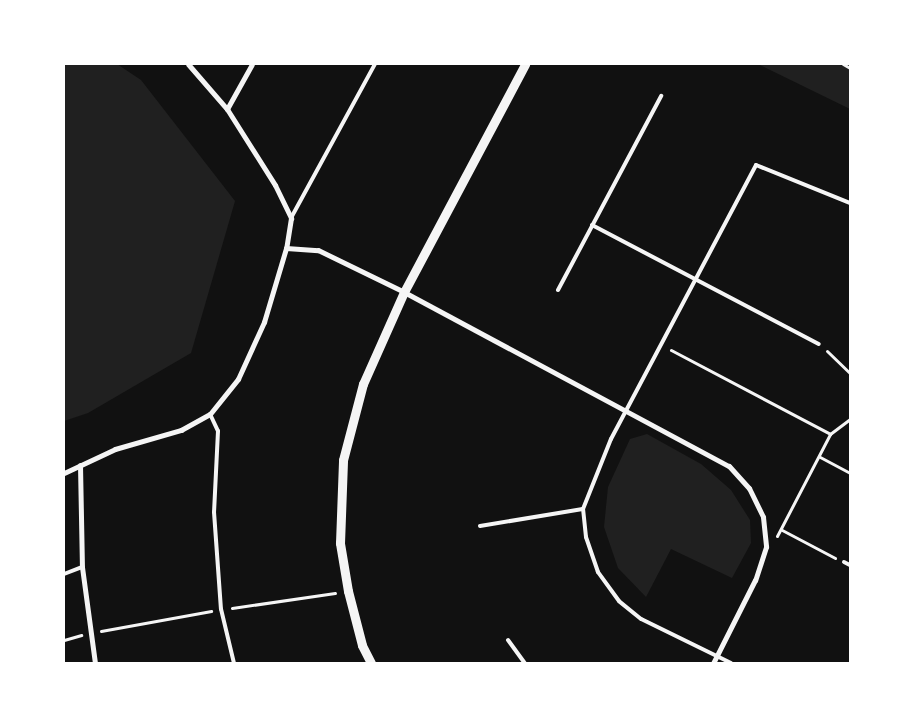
<!DOCTYPE html>
<html>
<head>
<meta charset="utf-8">
<style>
	body { margin:0 }
	#map { position:relative; width:914px; height:727px; overflow:hidden; background:#111; font-family:Poppins,sans-serif }
	div>[style] { position:absolute }
	.green>* { inset:0; background:#202020 }
	.path>* { height:3px; margin:-1.5px; padding:0 1.5px; transform-origin:1.5px; border-radius:1.5px; background:#f5f5f5 }
	.service>* { height:4px; margin:-2px; padding:0 2px; transform-origin:2px; border-radius:2px; background:#f5f5f5 }
	.minor>* { height:5px; margin:-2.5px; padding:0 2.5px; transform-origin:2.5px; border-radius:2.5px; background:#f5f5f5 }
	.tertiary>* { height:9px; margin:-4.5px; padding:0 4.5px; transform-origin:4.5px; border-radius:4.5px; background:#f5f5f5 }
	span { translate:-50% -50%; white-space:nowrap; text-align:center; line-height:1.15; -webkit-text-stroke:4px #fff; paint-order:stroke }
	.frame { position:absolute; inset:0; border:65px solid #fff; pointer-events:none }
</style>
</head>
<body>
<div id="map">
	<div class="green">
		<div style="clip-path:polygon(64px 64px,117px 64px,141px 80px,235px 201px,191px 353px,88px 413px,64px 421px)"></div>
		<div style="clip-path:polygon(758px 64px,850px 64px,850px 109px)"></div>
		<div style="clip-path:polygon(647px 434px,701px 464px,731px 490px,750px 520px,751px 543px,732px 578px,671px 549px,646px 597px,618px 568px,604px 527px,608px 487px,630px 439px)"></div>
	</div>
	<div class="path">
		<div style="left:843px;top:64px;width:8px;rotate:30deg"></div>
		<div style="left:671px;top:350px;width:180px;rotate:27.8deg"></div>
		<div style="left:827px;top:351px;width:32px;rotate:44deg"></div>
		<div style="left:820px;top:457px;width:34px;rotate:28deg"></div>
		<div style="left:782px;top:530px;width:60px;rotate:27.8deg"></div>
		<div style="left:777px;top:536px;width:115px;rotate:-62.5deg"></div>
		<div style="left:830px;top:434px;width:25px;rotate:-37deg"></div>
		<div style="left:232px;top:608px;width:104px;rotate:-8.3deg"></div>
		<div style="left:101px;top:631px;width:112px;rotate:-10.3deg"></div>
		<div style="left:64px;top:640px;width:18px;rotate:-16deg"></div>
	</div>
	<div class="service">
		<div style="left:291px;top:218px;width:175px;rotate:-61.4deg"></div>
		<div style="left:592px;top:225px;width:256px;rotate:27.7deg"></div>
		<div style="left:558px;top:290px;width:220px;rotate:-62deg"></div>
		<div style="left:210px;top:414px;width:19px;rotate:65deg"></div>
		<div style="left:218px;top:431px;width:81px;rotate:92.8deg"></div>
		<div style="left:214px;top:512px;width:97px;rotate:85.9deg"></div>
		<div style="left:221px;top:609px;width:56px;rotate:76.5deg"></div>
		<div style="left:480px;top:526px;width:104px;rotate:-9.4deg"></div>
		<div style="left:844px;top:562px;width:7px;rotate:27deg"></div>
		<div style="left:64px;top:574px;width:19px;rotate:-21deg"></div>
		<div style="left:508px;top:640px;width:29px;rotate:54deg"></div>
		<div style="left:731px;top:663px;width:100px;rotate:-153.9deg"></div>
		<div style="left:641px;top:619px;width:28px;rotate:-141deg"></div>
		<div style="left:619px;top:601px;width:36px;rotate:-126deg"></div>
		<div style="left:598px;top:572px;width:37px;rotate:-109deg"></div>
		<div style="left:586px;top:537px;width:28px;rotate:-96deg"></div>
		<div style="left:583px;top:509px;width:75px;rotate:-68.2deg"></div>
		<div style="left:611px;top:439px;width:310px;rotate:-62.1deg"></div>
		<div style="left:756px;top:165px;width:101px;rotate:22deg"></div>
	</div>
	<div class="minor">
		<div style="left:188px;top:64px;width:60px;rotate:49.1deg"></div>
		<div style="left:227px;top:109px;width:90px;rotate:57.7deg"></div>
		<div style="left:275px;top:185px;width:37px;rotate:64deg"></div>
		<div style="left:291px;top:218px;width:30px;rotate:99deg"></div>
		<div style="left:286px;top:248px;width:32px;rotate:4deg"></div>
		<div style="left:318px;top:250px;width:96px;rotate:26deg"></div>
		<div style="left:404px;top:292px;width:369px;rotate:28.2deg"></div>
		<div style="left:729px;top:466px;width:30px;rotate:48deg"></div>
		<div style="left:749px;top:488px;width:32px;rotate:64deg"></div>
		<div style="left:763px;top:517px;width:30px;rotate:84deg"></div>
		<div style="left:766px;top:547px;width:35px;rotate:108deg"></div>
		<div style="left:755px;top:580px;width:93px;rotate:116.8deg"></div>
		<div style="left:227px;top:109px;width:51px;rotate:-60.9deg"></div>
		<div style="left:80px;top:465px;width:102px;rotate:88.9deg"></div>
		<div style="left:82px;top:567px;width:97px;rotate:82.3deg"></div>
		<div style="left:64px;top:473px;width:56px;rotate:-25.2deg"></div>
		<div style="left:115px;top:449px;width:69px;rotate:-16.1deg"></div>
		<div style="left:181px;top:430px;width:33px;rotate:-29deg"></div>
		<div style="left:210px;top:414px;width:45px;rotate:-51.3deg"></div>
		<div style="left:238px;top:379px;width:63px;rotate:-65.5deg"></div>
		<div style="left:264px;top:322px;width:77px;rotate:-73.4deg"></div>
	</div>
	<div class="tertiary">
		<div style="left:371px;top:663px;width:20px;rotate:-117deg"></div>
		<div style="left:362px;top:645px;width:56px;rotate:-104.5deg"></div>
		<div style="left:348px;top:591px;width:49px;rotate:-99.5deg"></div>
		<div style="left:340px;top:543px;width:83px;rotate:-87.9deg"></div>
		<div style="left:343px;top:460px;width:79px;rotate:-75.3deg"></div>
		<div style="left:363px;top:384px;width:101px;rotate:-66deg"></div>
		<div style="left:404px;top:292px;width:258px;rotate:-62deg"></div>
	</div>
	<div class="frame"></div>
</div>
</body>
</html>
